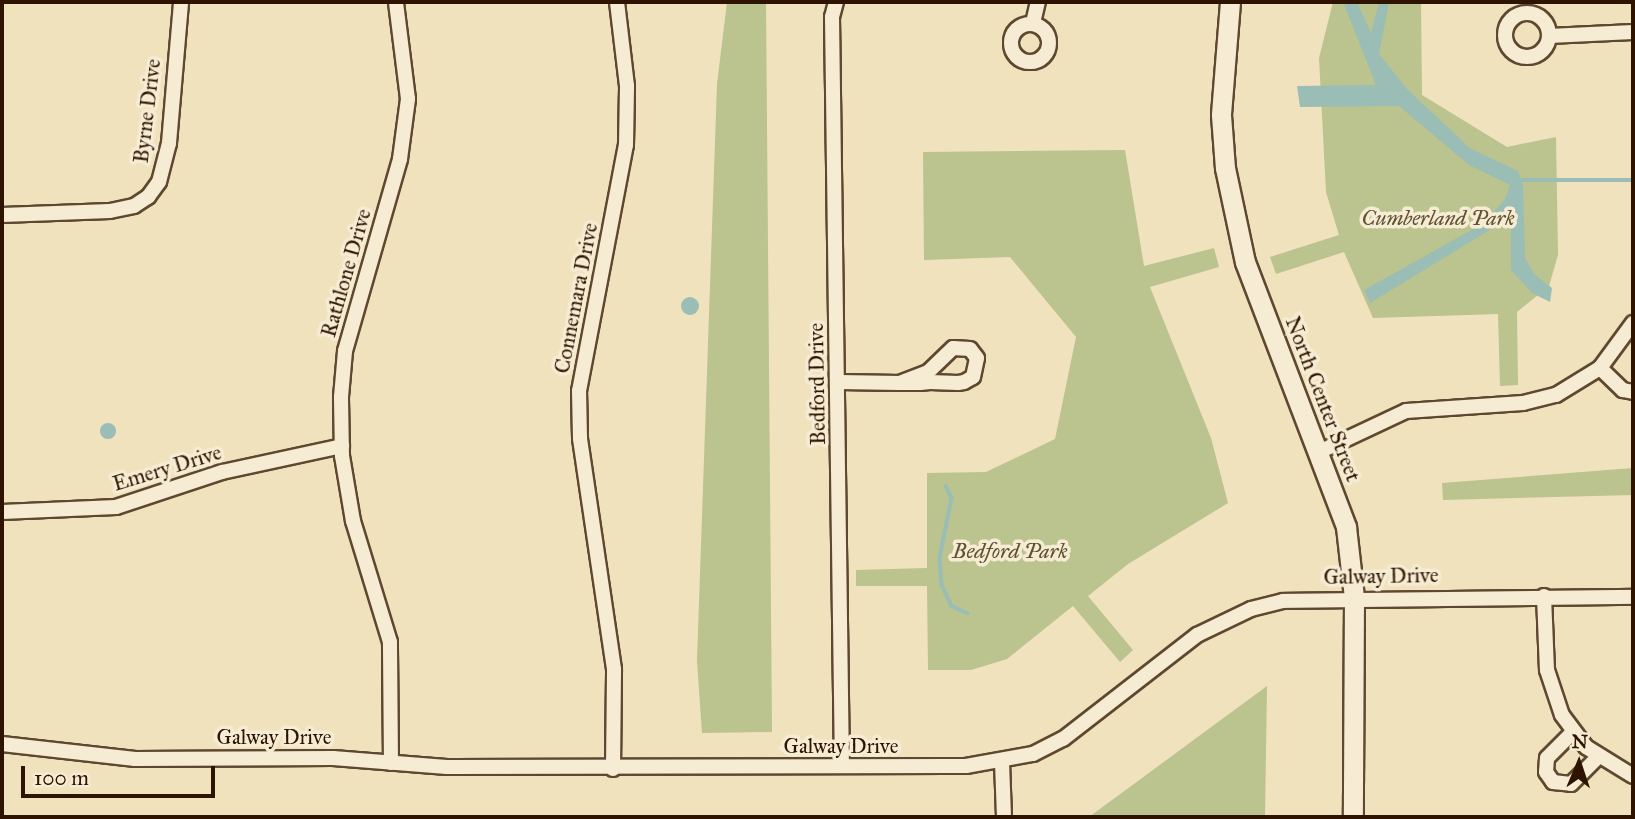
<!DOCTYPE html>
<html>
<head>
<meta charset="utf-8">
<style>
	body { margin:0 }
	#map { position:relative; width:1635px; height:819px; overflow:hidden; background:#efe2bc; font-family:"IM FELL Great Primer",serif }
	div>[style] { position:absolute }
	.green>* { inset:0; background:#bbc38f }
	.water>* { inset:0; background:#9abdb6 }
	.round { border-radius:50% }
	.stream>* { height:3.5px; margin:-1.75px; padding:0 1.75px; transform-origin:1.75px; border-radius:1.75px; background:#9abdb6 }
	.roads { filter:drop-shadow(2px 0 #5e482f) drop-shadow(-2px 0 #5e482f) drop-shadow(0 2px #5e482f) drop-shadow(0 -2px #5e482f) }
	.street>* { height:14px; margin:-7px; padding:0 7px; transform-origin:7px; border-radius:7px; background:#f5ecd3 }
	.street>.ring { margin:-7px; padding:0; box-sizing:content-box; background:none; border:14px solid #f5ecd3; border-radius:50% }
	.secondary>* { height:19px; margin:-9.5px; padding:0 9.5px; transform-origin:9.5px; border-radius:9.5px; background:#f5ecd3 }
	span { translate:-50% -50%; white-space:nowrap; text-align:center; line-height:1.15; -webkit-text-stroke:7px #f5ecd3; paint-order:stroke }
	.street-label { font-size:21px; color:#2e1400 }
	.park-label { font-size:21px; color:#5f5132; font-style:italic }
	.frame { position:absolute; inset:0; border:4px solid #2e1400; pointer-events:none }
	.north { position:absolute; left:1544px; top:728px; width:70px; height:70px; -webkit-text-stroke:5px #f5ecd3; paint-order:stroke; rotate:2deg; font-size:19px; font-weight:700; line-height:28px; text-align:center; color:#2e1400 }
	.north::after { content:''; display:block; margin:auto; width:24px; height:32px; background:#2e1400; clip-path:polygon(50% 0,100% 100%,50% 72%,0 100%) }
	.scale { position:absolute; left:21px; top:766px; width:194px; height:32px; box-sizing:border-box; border:4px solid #2e1400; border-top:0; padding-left:9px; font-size:21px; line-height:24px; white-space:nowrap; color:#2e1400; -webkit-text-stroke:5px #f5ecd3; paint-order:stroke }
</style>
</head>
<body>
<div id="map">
	<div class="green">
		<div style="clip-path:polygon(727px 2px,766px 2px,772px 732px,702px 733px,697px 661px,717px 84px)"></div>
		<div style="clip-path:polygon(1333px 2px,1421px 2px,1422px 95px,1507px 147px,1556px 137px,1558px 255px,1549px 286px,1517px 312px,1518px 385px,1500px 386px,1498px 314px,1373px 318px,1344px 252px,1276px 274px,1270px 257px,1339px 235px,1326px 192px,1319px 58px)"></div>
		<div style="clip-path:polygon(1125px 150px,1144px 266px,1214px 248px,1219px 267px,1150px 287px,1211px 438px,1228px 503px,1128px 564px,1088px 596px,1133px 650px,1120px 662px,1073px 606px,1007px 659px,971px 670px,928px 670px,927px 586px,856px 586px,856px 570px,927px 568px,927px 473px,986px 472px,1055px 439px,1076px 337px,1010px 257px,924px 260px,923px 152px)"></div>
		<div style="clip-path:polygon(1633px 468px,1633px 495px,1443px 500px,1442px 483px)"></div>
		<div style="clip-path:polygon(1267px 686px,1265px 817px,1089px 817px)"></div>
	</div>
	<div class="water">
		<div style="clip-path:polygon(1343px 2px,1357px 2px,1371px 33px,1379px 2px,1389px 2px,1379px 54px,1407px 89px,1471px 149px,1518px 171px,1523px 185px,1525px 258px,1535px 275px,1552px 288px,1550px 302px,1532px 293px,1511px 270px,1511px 217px,1370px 303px,1364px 290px,1484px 223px,1505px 199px,1510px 185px,1469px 165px,1399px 106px,1300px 107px,1297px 86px,1376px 85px)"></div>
		<div class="round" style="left:681px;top:297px;width:18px;height:18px"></div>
		<div class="round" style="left:100px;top:423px;width:16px;height:16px"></div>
	</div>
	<div class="stream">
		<div style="left:1520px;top:180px;width:113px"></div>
		<div style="left:946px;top:486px;width:13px;rotate:63deg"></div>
		<div style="left:952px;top:498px;width:61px;rotate:101.3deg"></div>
		<div style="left:940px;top:558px;width:27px;rotate:86deg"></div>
		<div style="left:942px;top:585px;width:23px;rotate:65deg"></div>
		<div style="left:952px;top:606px;width:17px;rotate:25deg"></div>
	</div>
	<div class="roads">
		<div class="street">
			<div style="left:836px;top:2px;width:16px;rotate:105deg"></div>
			<div style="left:832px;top:17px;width:749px;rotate:89.24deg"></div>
			<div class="ring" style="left:1505px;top:13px;width:30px;height:30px"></div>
			<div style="left:1033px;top:23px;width:22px;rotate:-77deg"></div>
			<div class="ring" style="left:1011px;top:24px;width:24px;height:24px"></div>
			<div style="left:1549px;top:36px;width:84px;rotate:-2.7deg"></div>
			<div style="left:2px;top:215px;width:108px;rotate:-2.1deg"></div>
			<div style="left:110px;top:211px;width:25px;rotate:-12deg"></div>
			<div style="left:134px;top:206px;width:17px;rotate:-33deg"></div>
			<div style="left:148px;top:197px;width:19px;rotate:-54deg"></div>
			<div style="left:159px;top:182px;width:40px;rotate:-75.6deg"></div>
			<div style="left:169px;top:143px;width:142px;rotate:-85.1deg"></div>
			<div style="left:1600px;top:368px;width:32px;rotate:44deg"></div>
			<div style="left:1623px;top:390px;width:10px;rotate:11deg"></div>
			<div style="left:839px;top:382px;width:61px;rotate:0.9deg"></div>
			<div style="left:900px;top:383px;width:20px"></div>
			<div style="left:920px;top:383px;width:10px;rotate:-6deg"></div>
			<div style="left:930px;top:382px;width:28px;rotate:2deg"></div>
			<div style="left:958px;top:383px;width:6px;rotate:-9deg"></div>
			<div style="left:964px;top:382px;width:10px;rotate:-29deg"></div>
			<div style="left:973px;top:377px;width:19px;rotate:-78deg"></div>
			<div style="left:977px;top:358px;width:11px;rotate:-128deg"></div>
			<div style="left:970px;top:349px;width:17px;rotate:-177deg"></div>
			<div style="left:953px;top:348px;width:35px;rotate:136deg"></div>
			<div style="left:928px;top:372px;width:30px;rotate:159deg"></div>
			<div style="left:1321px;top:451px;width:94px;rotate:-25.2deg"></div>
			<div style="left:1406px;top:411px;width:117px;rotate:-3.9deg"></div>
			<div style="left:1523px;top:403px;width:34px;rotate:-14deg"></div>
			<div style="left:1556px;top:395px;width:52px;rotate:-31.5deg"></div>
			<div style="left:1600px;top:368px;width:56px;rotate:-53.7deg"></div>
			<div style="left:2px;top:512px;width:114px;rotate:-2.5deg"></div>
			<div style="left:116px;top:507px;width:112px;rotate:-18.3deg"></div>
			<div style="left:222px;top:472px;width:123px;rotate:-12.2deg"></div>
			<div style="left:1544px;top:596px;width:74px;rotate:87.7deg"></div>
			<div style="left:1547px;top:670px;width:47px;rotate:71.6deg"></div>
			<div style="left:1562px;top:715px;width:40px;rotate:53deg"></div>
			<div style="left:1586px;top:747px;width:55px;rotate:31.7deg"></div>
			<div style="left:1572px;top:733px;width:35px;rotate:135deg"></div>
			<div style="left:1547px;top:758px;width:14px;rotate:94deg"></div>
			<div style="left:1546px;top:772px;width:12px;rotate:55deg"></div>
			<div style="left:1553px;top:782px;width:18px;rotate:6deg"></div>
			<div style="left:1571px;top:784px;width:38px;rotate:-45deg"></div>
			<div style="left:2px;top:744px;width:134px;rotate:6.4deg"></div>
			<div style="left:135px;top:759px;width:198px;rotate:-0.3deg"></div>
			<div style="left:333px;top:758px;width:114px;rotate:4.5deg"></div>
			<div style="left:447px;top:767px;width:519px;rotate:-0.11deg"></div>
			<div style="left:966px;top:766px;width:68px;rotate:-10.2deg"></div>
			<div style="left:1033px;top:754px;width:34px;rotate:-27deg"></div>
			<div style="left:1063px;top:739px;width:170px;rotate:-37.8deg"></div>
			<div style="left:1197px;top:635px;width:60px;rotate:-25.7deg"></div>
			<div style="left:1251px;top:609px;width:33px;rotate:-14deg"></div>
			<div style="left:1283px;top:601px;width:350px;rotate:-0.7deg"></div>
			<div style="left:1002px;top:762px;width:55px;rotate:87.9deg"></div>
			<div style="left:391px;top:763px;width:121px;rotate:-90.5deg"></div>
			<div style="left:390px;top:642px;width:127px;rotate:-107deg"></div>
			<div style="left:353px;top:521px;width:66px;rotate:-99.6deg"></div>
			<div style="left:342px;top:456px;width:59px;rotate:-91deg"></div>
			<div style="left:341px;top:397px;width:46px;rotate:-85deg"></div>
			<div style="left:345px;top:351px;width:200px;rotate:-74deg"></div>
			<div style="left:400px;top:159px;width:61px;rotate:-82.4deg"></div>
			<div style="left:408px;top:99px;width:98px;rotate:-97.1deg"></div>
			<div style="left:613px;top:769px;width:100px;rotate:-89.4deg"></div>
			<div style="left:614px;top:669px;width:233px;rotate:-98.4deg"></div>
			<div style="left:580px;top:438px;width:47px;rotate:-91.2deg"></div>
			<div style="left:579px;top:391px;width:250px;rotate:-79.2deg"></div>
			<div style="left:626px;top:145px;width:59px;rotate:-89deg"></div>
			<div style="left:627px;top:86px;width:85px;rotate:-96.8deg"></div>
		</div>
		<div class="secondary">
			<div style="left:1230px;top:2px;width:113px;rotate:94.6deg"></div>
			<div style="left:1221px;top:115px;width:53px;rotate:85.7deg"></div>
			<div style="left:1225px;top:168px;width:96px;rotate:78deg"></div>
			<div style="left:1245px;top:262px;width:284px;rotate:69.1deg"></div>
			<div style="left:1346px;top:527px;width:70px;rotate:83.5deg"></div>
			<div style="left:1354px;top:597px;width:220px;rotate:90.3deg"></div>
		</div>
	</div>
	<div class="street-label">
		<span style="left:147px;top:111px;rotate:-83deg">Byrne Drive</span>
		<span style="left:346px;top:273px;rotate:-74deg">Rathlone Drive</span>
		<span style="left:576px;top:298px;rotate:-79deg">Connemara Drive</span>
		<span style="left:817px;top:384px;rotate:-91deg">Bedford Drive</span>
		<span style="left:1323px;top:399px;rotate:69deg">North Center Street</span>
		<span style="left:167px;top:468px;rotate:-17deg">Emery Drive</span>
		<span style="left:1381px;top:576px;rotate:-1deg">Galway Drive</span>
		<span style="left:274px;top:737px">Galway Drive</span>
		<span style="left:841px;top:746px">Galway Drive</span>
	</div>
	<div class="park-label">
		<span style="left:1438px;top:218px">Cumberland Park</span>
		<span style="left:1010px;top:551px">Bedford Park</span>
	</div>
	<div class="frame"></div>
	<div class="north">N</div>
	<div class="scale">100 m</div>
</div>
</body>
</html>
